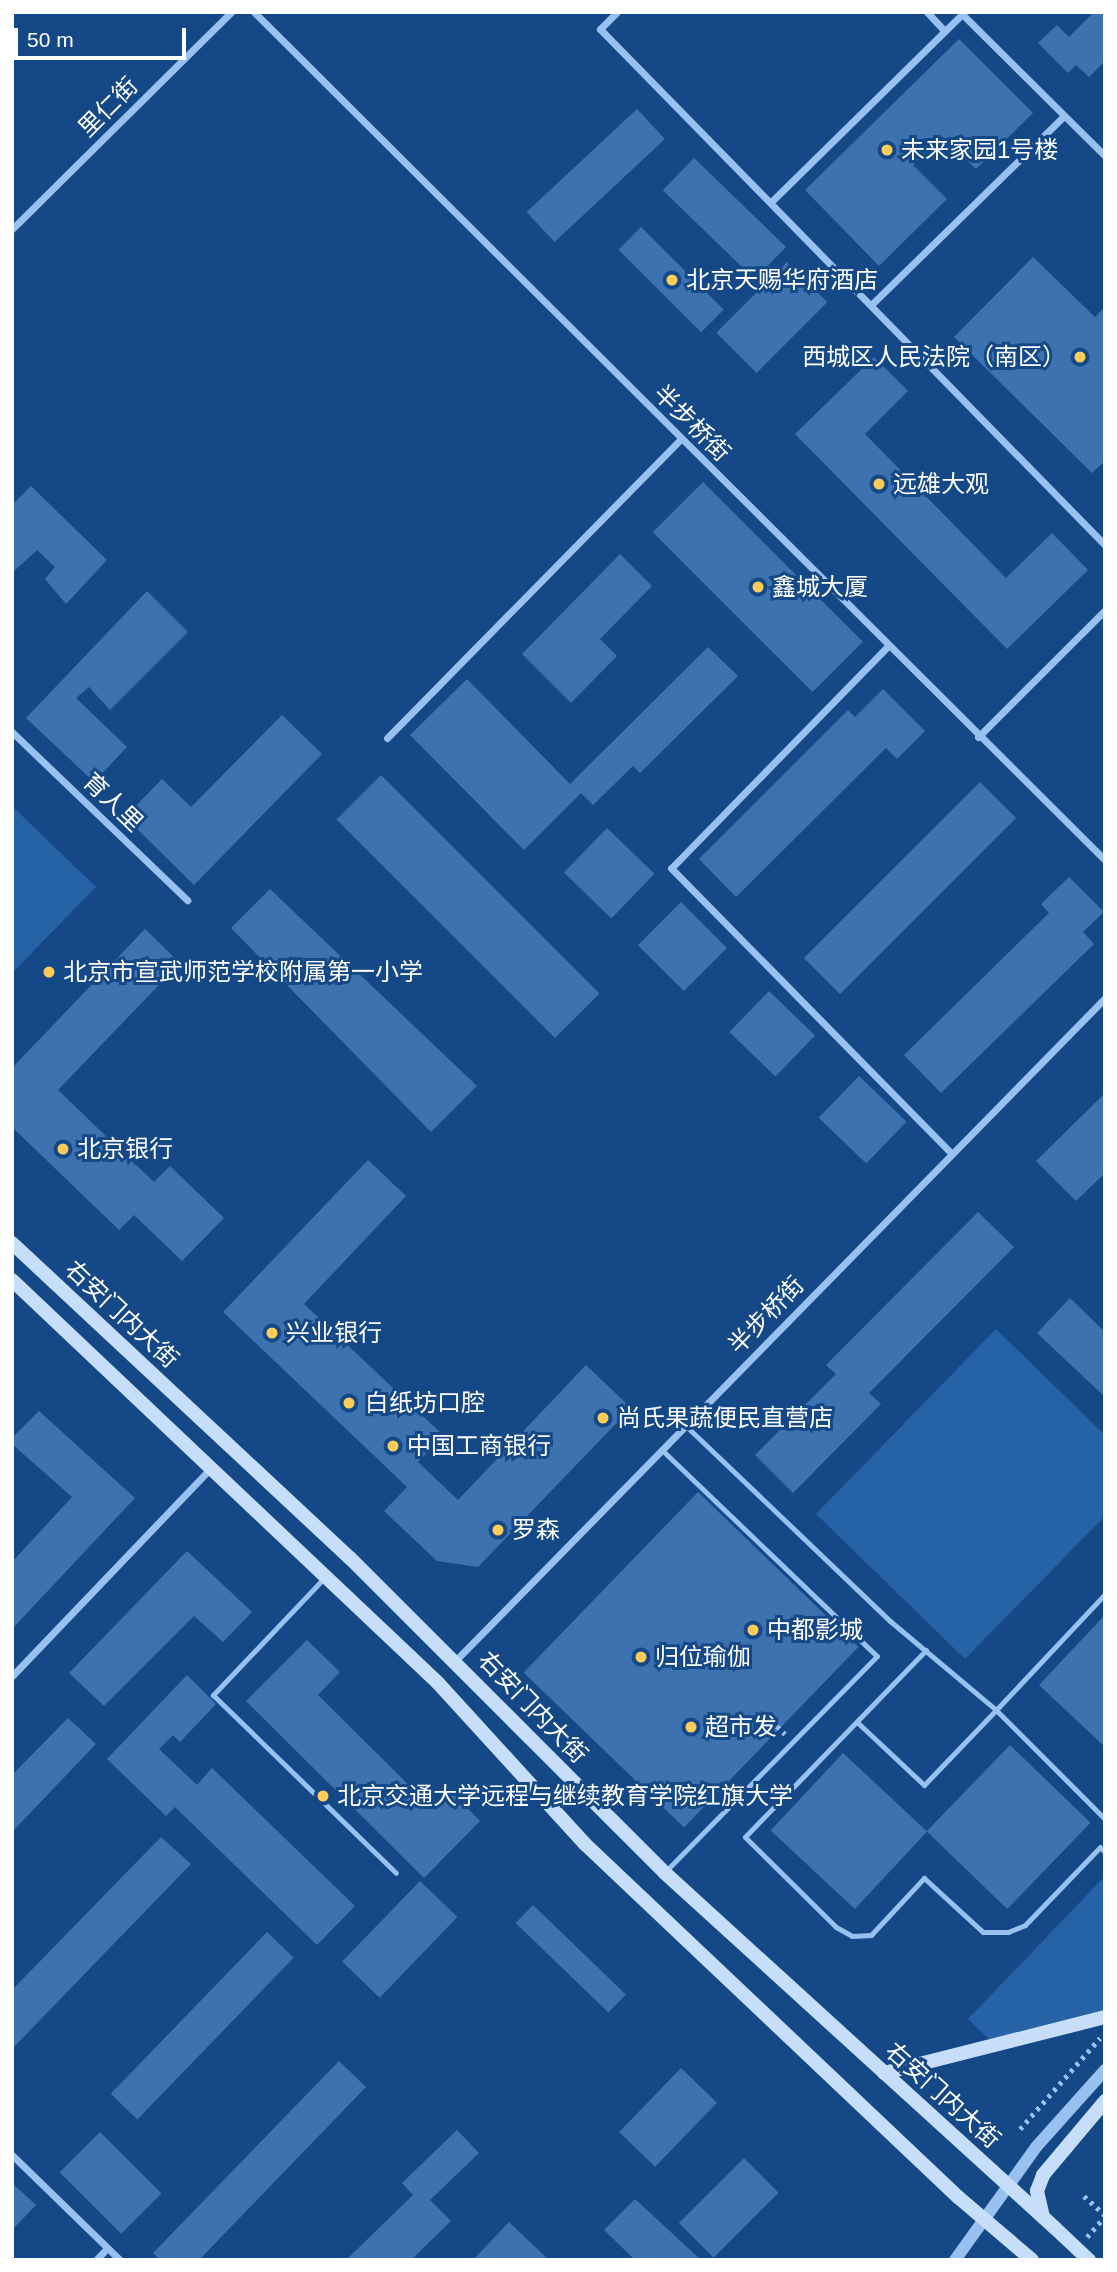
<!DOCTYPE html>
<html>
<head>
<meta charset="utf-8">
<style>
	body { margin:0 }
	#map { position:relative; width:1117px; height:2272px; overflow:hidden; background:#144887; font-family:Arial,"Noto Sans SC",sans-serif }
	div>[style] { position:absolute }
	.green>* { inset:0; background:#2662a6 }
	.pier>* { inset:0; background:#144887 }
	.building>* { inset:0; background:#3d72b1; transform-origin:0 0 }
	.path>* { height:4.5px; margin-top:-2.25px; transform-origin:0; background:repeating-linear-gradient(90deg,#99c1ef 0 3.5px,transparent 0 8.5px) }
	.service>* { height:5px; margin:-2.5px; padding:0 2.5px; transform-origin:2.5px; border-radius:2.5px; background:#99c1ef }
	.minor>* { height:7px; margin:-3.5px; padding:0 3.5px; transform-origin:3.5px; border-radius:3.5px; background:#99c1ef }
	.tertiary>* { height:12px; margin:-6px; padding:0 6px; transform-origin:6px; border-radius:6px; background:#99c1ef }
	.secondary>* { height:14px; margin:-7px; padding:0 7px; transform-origin:7px; border-radius:7px; background:#c7defa }
	.secondary-bridge>* { height:14px; margin:-7px; padding:0 7px; transform-origin:7px; border-radius:7px; background:#c7defa }
	.dots>* { width:19px; height:19px; translate:-50% -50%; box-sizing:border-box; border:4px solid #144887; border-radius:50% }
	span { translate:-50% -50%; white-space:nowrap; text-align:center; line-height:1.15; -webkit-text-stroke:6px #144887; paint-order:stroke }
	.street-label { font-size:24px; color:#fff }
	.poi-label { font-size:24px; color:#fff }
	.left { translate:0 -50%; text-align:left }
	.right { translate:-100% -50%; text-align:right }
	.frame { position:absolute; inset:0; border:14px solid #fff; pointer-events:none }
	.scale { position:absolute; left:14px; top:28px; width:172px; height:32px; box-sizing:border-box; border:4px solid #fff; border-top:0; padding-left:9px; font-size:21px; line-height:24px; white-space:nowrap; color:#fff; -webkit-text-stroke:5px #144887; paint-order:stroke }
</style>
</head>
<body>
<div id="map">
	<div class="green">
		<div style="clip-path:polygon(12px 806px,96px 887px,12px 973px)"></div>
		<div style="clip-path:polygon(996px 1329px,1105px 1435px,1105px 1516px,965px 1659px,816px 1514px)"></div>
		<div style="clip-path:polygon(1105px 1876px,1105px 2012px,991px 2041px,968px 2019px)"></div>
	</div>
	<div class="pier">
		<div style="clip-path:polygon(1105px 2218px,1105px 2260px,1069px 2260px,1102px 2219px)"></div>
	</div>
	<div class="building">
		<div style="clip-path:polygon(1094px 12px,1105px 12px,1105px 61px,1089px 77px,1076px 65px,1068px 73px,1038px 43px,1057px 25px,1069px 37px)"></div>
		<div style="clip-path:polygon(959px 39px,1033px 113px,976px 169px,942px 136px,913px 165px,947px 199px,879px 266px,805px 190px)"></div>
		<div style="left:637px;top:109px;width:41px;height:151px;rotate:47deg"></div>
		<div style="left:694px;top:158px;width:128px;height:45px;rotate:44deg"></div>
		<div style="left:641px;top:227px;width:117px;height:32px;rotate:45deg"></div>
		<div style="clip-path:polygon(1033px 257px,1095px 317px,1105px 307px,1105px 461px,1092px 473px,954px 337px)"></div>
		<div style="left:787px;top:262px;width:57px;height:100px;rotate:45deg"></div>
		<div style="clip-path:polygon(874px 357px,908px 391px,865px 434px,1006px 578px,1052px 533px,1088px 570px,1007px 649px,795px 434px)"></div>
		<div style="left:703px;top:482px;width:226px;height:71px;rotate:45deg"></div>
		<div style="clip-path:polygon(31px 486px,107px 560px,66px 604px,45px 579px,55px 567px,37px 550px,12px 573px,12px 505px)"></div>
		<div style="clip-path:polygon(620px 554px,652px 586px,600px 639px,617px 656px,571px 703px,522px 654px)"></div>
		<div style="clip-path:polygon(147px 591px,188px 632px,110px 710px,89px 687px,76px 698px,127px 747px,94px 782px,26px 718px)"></div>
		<div style="clip-path:polygon(708px 647px,738px 676px,640px 773px,633px 766px,593px 805px,581px 793px,524px 850px,410px 735px,467px 679px,570px 784px)"></div>
		<div style="clip-path:polygon(883px 689px,925px 731px,897px 759px,886px 748px,736px 897px,699px 859px,848px 710px,855px 717px)"></div>
		<div style="clip-path:polygon(282px 715px,322px 754px,194px 885px,125px 817px,162px 779px,191px 807px)"></div>
		<div style="left:381px;top:775px;width:309px;height:63px;rotate:45deg"></div>
		<div style="left:980px;top:782px;width:51px;height:249px;rotate:45deg"></div>
		<div style="left:607px;top:828px;width:66px;height:62px;rotate:44deg"></div>
		<div style="clip-path:polygon(1069px 877px,1104px 912px,1083px 932px,1094px 944px,941px 1093px,904px 1055px,1049px 913px,1041px 904px)"></div>
		<div style="clip-path:polygon(270px 889px,477px 1086px,431px 1132px,231px 928px)"></div>
		<div style="left:681px;top:902px;width:65px;height:61px;rotate:45deg"></div>
		<div style="clip-path:polygon(145px 929px,180px 963px,58px 1090px,154px 1182px,170px 1166px,224px 1218px,182px 1261px,134px 1215px,119px 1230px,12px 1127px,12px 1068px)"></div>
		<div style="left:769px;top:991px;width:64px;height:57px;rotate:44deg"></div>
		<div style="left:859px;top:1076px;width:66px;height:58px;rotate:44deg"></div>
		<div style="clip-path:polygon(1105px 1093px,1105px 1173px,1076px 1201px,1036px 1161px)"></div>
		<div style="clip-path:polygon(368px 1160px,406px 1196px,304px 1304px,443px 1435px,418px 1462px,458px 1500px,586px 1365px,631px 1408px,478px 1567px,437px 1561px,384px 1511px,407px 1487px,223px 1312px)"></div>
		<div style="clip-path:polygon(978px 1212px,1014px 1247px,869px 1393px,881px 1404px,793px 1493px,755px 1455px,836px 1374px,826px 1365px)"></div>
		<div style="clip-path:polygon(1070px 1298px,1105px 1332px,1105px 1397px,1037px 1333px)"></div>
		<div style="clip-path:polygon(39px 1411px,135px 1498px,12px 1629px,12px 1562px,72px 1497px,12px 1444px,12px 1438px)"></div>
		<div style="left:698px;top:1492px;width:223px;height:251px;rotate:44deg"></div>
		<div style="clip-path:polygon(187px 1551px,252px 1612px,223px 1642px,194px 1616px,104px 1706px,69px 1673px)"></div>
		<div style="clip-path:polygon(1105px 1615px,1105px 1747px,1039px 1685px)"></div>
		<div style="clip-path:polygon(307px 1640px,340px 1672px,318px 1695px,431px 1807px,449px 1789px,480px 1821px,424px 1878px,246px 1701px)"></div>
		<div style="clip-path:polygon(187px 1675px,216px 1704px,180px 1742px,173px 1735px,159px 1749px,197px 1785px,212px 1768px,355px 1906px,317px 1945px,175px 1807px,166px 1816px,107px 1759px)"></div>
		<div style="clip-path:polygon(68px 1718px,96px 1744px,12px 1832px,12px 1775px)"></div>
		<div style="left:1010px;top:1745px;width:112px;height:120px;rotate:44deg"></div>
		<div style="left:843px;top:1753px;width:115px;height:106px;rotate:43deg"></div>
		<div style="clip-path:polygon(161px 1837px,191px 1864px,12px 2049px,12px 1990px)"></div>
		<div style="left:420px;top:1881px;width:52px;height:112px;rotate:44deg"></div>
		<div style="left:533px;top:1905px;width:129px;height:25px;rotate:44deg"></div>
		<div style="left:267px;top:1932px;width:37px;height:225px;rotate:44deg"></div>
		<div style="clip-path:polygon(339px 2061px,366px 2087px,199px 2260px,160px 2260px,153px 2253px)"></div>
		<div style="left:681px;top:2068px;width:50px;height:89px;rotate:44deg"></div>
		<div style="clip-path:polygon(457px 2130px,479px 2153px,430px 2200px,451px 2221px,411px 2260px,346px 2260px,413px 2195px,402px 2183px)"></div>
		<div style="left:100px;top:2132px;width:87px;height:57px;rotate:45deg"></div>
		<div style="left:744px;top:2158px;width:49px;height:92px;rotate:45deg"></div>
		<div style="clip-path:polygon(12px 2183px,36px 2205px,12px 2230px)"></div>
		<div style="clip-path:polygon(635px 2199px,701px 2260px,635px 2260px,604px 2230px)"></div>
		<div style="clip-path:polygon(509px 2222px,549px 2260px,473px 2260px)"></div>
	</div>
	<div class="path">
		<div style="left:825px;top:1640px;width:13px;rotate:-48deg"></div>
		<div style="left:771px;top:1720px;width:20px;rotate:45deg"></div>
		<div style="left:1020px;top:2129px;width:121px;rotate:-48.7deg"></div>
		<div style="left:1084px;top:2196px;width:28px;rotate:42deg"></div>
		<div style="left:1087px;top:2237px;width:28px;rotate:-49deg"></div>
	</div>
	<div class="service">
		<div style="left:686px;top:1426px;width:282px;rotate:43.7deg"></div>
		<div style="left:890px;top:1621px;width:138px;rotate:40deg"></div>
		<div style="left:996px;top:1710px;width:159px;rotate:-46.8deg"></div>
		<div style="left:663px;top:1451px;width:296px;rotate:43.8deg"></div>
		<div style="left:877px;top:1656px;width:301px;rotate:134.5deg"></div>
		<div style="left:325px;top:1577px;width:163px;rotate:133.5deg"></div>
		<div style="left:213px;top:1695px;width:255px;rotate:44.2deg"></div>
		<div style="left:926px;top:1650px;width:260px;rotate:134.1deg"></div>
		<div style="left:745px;top:1837px;width:128px;rotate:44.7deg"></div>
		<div style="left:836px;top:1927px;width:18px;rotate:29deg"></div>
		<div style="left:852px;top:1936px;width:19px;rotate:-3deg"></div>
		<div style="left:871px;top:1935px;width:78px;rotate:-47.1deg"></div>
		<div style="left:924px;top:1878px;width:80px;rotate:42.5deg"></div>
		<div style="left:983px;top:1932px;width:25px"></div>
		<div style="left:1008px;top:1932px;width:18px;rotate:-22deg"></div>
		<div style="left:1025px;top:1925px;width:108px;rotate:-46.1deg"></div>
		<div style="left:1100px;top:1847px;width:7px;rotate:45deg"></div>
		<div style="left:857px;top:1722px;width:92px;rotate:43.2deg"></div>
		<div style="left:924px;top:1785px;width:104px;rotate:-46.2deg"></div>
		<div style="left:996px;top:1710px;width:154px;rotate:45deg"></div>
	</div>
	<div class="minor">
		<div style="left:254px;top:12px;width:1201px;rotate:44.9deg"></div>
		<div style="left:617px;top:12px;width:24px;rotate:135deg"></div>
		<div style="left:600px;top:29px;width:722px;rotate:45.62deg"></div>
		<div style="left:927px;top:12px;width:26px;rotate:47deg"></div>
		<div style="left:772px;top:201px;width:267px;rotate:-44.5deg"></div>
		<div style="left:962px;top:14px;width:202px;rotate:44.8deg"></div>
		<div style="left:12px;top:229px;width:308px;rotate:-44.7deg"></div>
		<div style="left:871px;top:305px;width:270px;rotate:-44.4deg"></div>
		<div style="left:888px;top:646px;width:310px;rotate:134.3deg"></div>
		<div style="left:671px;top:868px;width:398px;rotate:45.5deg"></div>
		<div style="left:12px;top:732px;width:243px;rotate:43.8deg"></div>
		<div style="left:978px;top:737px;width:180px;rotate:-45deg"></div>
		<div style="left:387px;top:738px;width:419px;rotate:-45.5deg"></div>
		<div style="left:456px;top:1660px;width:927px;rotate:-45.57deg"></div>
		<div style="left:12px;top:1676px;width:289px;rotate:-46.3deg"></div>
		<div style="left:12px;top:2155px;width:151px;rotate:44.2deg"></div>
		<div style="left:96px;top:2260px;width:16px;rotate:-47deg"></div>
	</div>
	<div class="tertiary">
		<div style="left:955px;top:2260px;width:140px;rotate:-54.3deg"></div>
		<div style="left:1037px;top:2146px;width:102px;rotate:-48.2deg"></div>
	</div>
	<div class="secondary">
		<div style="left:12px;top:1243px;width:462px;rotate:43deg"></div>
		<div style="left:350px;top:1558px;width:445px;rotate:45deg"></div>
		<div style="left:665px;top:1873px;width:527px;rotate:42.31deg"></div>
		<div style="left:12px;top:1280px;width:586px;rotate:43.41deg"></div>
		<div style="left:438px;top:1683px;width:218px;rotate:47.6deg"></div>
		<div style="left:585px;top:1844px;width:514px;rotate:43.42deg"></div>
		<div style="left:958px;top:2197px;width:97px;rotate:40.4deg"></div>
		<div style="left:884px;top:2073px;width:228px;rotate:-14.2deg"></div>
		<div style="left:1043px;top:2217px;width:27px;rotate:-103deg"></div>
		<div style="left:1037px;top:2191px;width:17px;rotate:-69deg"></div>
		<div style="left:1043px;top:2175px;width:97px;rotate:-50deg"></div>
	</div>
	<div class="secondary-bridge">
		<div style="left:1055px;top:2228px;width:47px;rotate:43.3deg"></div>
	</div>
	<div class="dots">
		<div style="left:887px;top:150px;background:#ffcc57"></div>
		<div style="left:672px;top:280px;background:#ffcc57"></div>
		<div style="left:1080px;top:357px;background:#ffcc57"></div>
		<div style="left:879px;top:484px;background:#ffcc57"></div>
		<div style="left:758px;top:587px;background:#ffcc57"></div>
		<div style="left:49px;top:972px;background:#ffcc57"></div>
		<div style="left:63px;top:1149px;background:#ffcc57"></div>
		<div style="left:272px;top:1333px;background:#ffcc57"></div>
		<div style="left:349px;top:1403px;background:#ffcc57"></div>
		<div style="left:603px;top:1418px;background:#ffcc57"></div>
		<div style="left:393px;top:1446px;background:#ffcc57"></div>
		<div style="left:498px;top:1530px;background:#ffcc57"></div>
		<div style="left:753px;top:1630px;background:#ffcc57"></div>
		<div style="left:641px;top:1657px;background:#ffcc57"></div>
		<div style="left:691px;top:1727px;background:#ffcc57"></div>
		<div style="left:323px;top:1796px;background:#ffcc57"></div>
	</div>
	<div class="street-label">
		<span style="left:108px;top:107px;rotate:-45deg">里仁街</span>
		<span style="left:692px;top:423px;rotate:45deg">半步桥街</span>
		<span style="left:113px;top:802px;rotate:44deg">育人里</span>
		<span style="left:122px;top:1314px;rotate:43deg">右安门内大街</span>
		<span style="left:766px;top:1315px;rotate:-46deg">半步桥街</span>
		<span style="left:533px;top:1707px;rotate:46deg">右安门内大街</span>
		<span style="left:943px;top:2095px;rotate:42deg">右安门内大街</span>
	</div>
	<div class="poi-label">
		<span class="left" style="left:901px;top:150px">未来家园1号楼</span>
		<span class="left" style="left:686px;top:280px">北京天赐华府酒店</span>
		<span class="right" style="left:1066px;top:357px">西城区人民法院（南区）</span>
		<span class="left" style="left:893px;top:484px">远雄大观</span>
		<span class="left" style="left:772px;top:587px">鑫城大厦</span>
		<span class="left" style="left:63px;top:972px">北京市宣武师范学校附属第一小学</span>
		<span class="left" style="left:77px;top:1149px">北京银行</span>
		<span class="left" style="left:286px;top:1333px">兴业银行</span>
		<span class="left" style="left:365px;top:1403px">白纸坊口腔</span>
		<span class="left" style="left:617px;top:1418px">尚氏果蔬便民直营店</span>
		<span class="left" style="left:407px;top:1446px">中国工商银行</span>
		<span class="left" style="left:512px;top:1530px">罗森</span>
		<span class="left" style="left:767px;top:1630px">中都影城</span>
		<span class="left" style="left:655px;top:1657px">归位瑜伽</span>
		<span class="left" style="left:705px;top:1727px">超市发</span>
		<span class="left" style="left:337px;top:1796px">北京交通大学远程与继续教育学院红旗大学</span>
	</div>
	<div class="frame"></div>
	<div class="scale">50 m</div>
</div>
</body>
</html>
